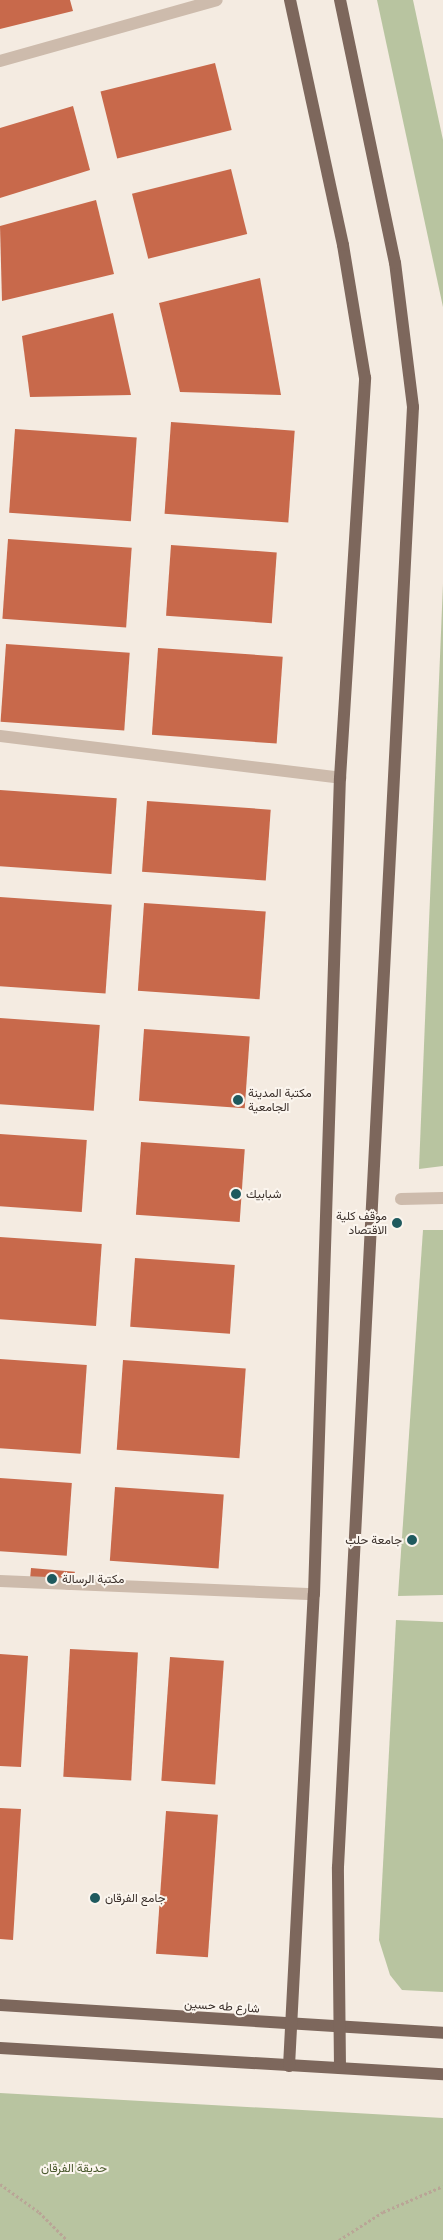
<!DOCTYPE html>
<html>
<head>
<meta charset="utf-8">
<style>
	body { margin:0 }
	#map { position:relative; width:443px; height:2240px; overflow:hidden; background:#f4ebe1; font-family:"Golos Text",Vazirmatn,sans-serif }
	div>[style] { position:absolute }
	.green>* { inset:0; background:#b8c4a0 }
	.building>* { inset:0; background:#c8694b; transform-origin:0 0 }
	.path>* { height:3px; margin-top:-1.5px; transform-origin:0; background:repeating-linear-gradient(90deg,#b9a596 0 2.5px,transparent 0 5px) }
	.pedestrian>* { height:12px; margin:-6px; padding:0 6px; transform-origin:6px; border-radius:6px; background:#cdbbac }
	.minor>* { height:12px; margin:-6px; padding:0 6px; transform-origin:6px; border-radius:6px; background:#cdbbac }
	.primary>* { height:12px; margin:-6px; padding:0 6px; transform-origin:6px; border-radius:6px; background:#7d675c }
	.dots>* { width:14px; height:14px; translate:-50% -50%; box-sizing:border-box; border:2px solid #fbf5ee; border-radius:50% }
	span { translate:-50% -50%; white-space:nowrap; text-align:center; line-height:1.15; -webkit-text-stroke:4px #fbf5ee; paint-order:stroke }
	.poi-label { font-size:12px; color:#3b302b }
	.left { translate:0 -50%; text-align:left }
	.right { translate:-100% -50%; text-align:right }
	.street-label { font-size:12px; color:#3b302b }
	.park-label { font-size:12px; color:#4a5a2e }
</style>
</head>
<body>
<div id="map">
	<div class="green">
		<div style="clip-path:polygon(377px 0,413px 0,443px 140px,443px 307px)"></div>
		<div style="clip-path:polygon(443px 584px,443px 1166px,419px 1169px,427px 971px)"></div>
		<div style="clip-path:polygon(423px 1230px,443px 1230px,443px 1595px,398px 1596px)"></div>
		<div style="clip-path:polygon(396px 1620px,443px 1622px,443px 1992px,402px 1990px,390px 1975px,379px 1940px)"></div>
		<div style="clip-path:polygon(0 2093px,443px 2118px,443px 2240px,0 2240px)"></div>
	</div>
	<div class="building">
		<div style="clip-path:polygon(0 0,70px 0,73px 11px,0 29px)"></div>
		<div style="left:215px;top:63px;width:69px;height:118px;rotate:76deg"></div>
		<div style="clip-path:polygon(73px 106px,90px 170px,0 198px,0 128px)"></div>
		<div style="left:231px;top:169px;width:67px;height:102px;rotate:76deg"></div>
		<div style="clip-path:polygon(96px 200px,114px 274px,2px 301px,0 226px)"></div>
		<div style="clip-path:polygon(260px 278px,281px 395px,180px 392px,159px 303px)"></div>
		<div style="clip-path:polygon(113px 313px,131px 395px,30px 397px,22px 336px)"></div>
		<div style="left:171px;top:422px;width:124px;height:92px;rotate:4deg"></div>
		<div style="left:15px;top:429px;width:122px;height:84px;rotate:4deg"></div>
		<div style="left:8px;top:539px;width:124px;height:80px;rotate:4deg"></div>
		<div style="left:171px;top:545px;width:106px;height:71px;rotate:4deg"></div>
		<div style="left:6px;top:644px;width:124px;height:78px;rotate:4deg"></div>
		<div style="left:158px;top:648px;width:125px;height:87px;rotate:4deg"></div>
		<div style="left:0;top:790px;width:117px;height:76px;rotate:4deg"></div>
		<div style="left:147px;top:801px;width:124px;height:71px;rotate:4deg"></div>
		<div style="left:0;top:897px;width:112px;height:89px;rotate:4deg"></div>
		<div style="left:144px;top:903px;width:122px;height:88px;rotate:4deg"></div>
		<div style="left:0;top:1018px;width:100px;height:86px;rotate:4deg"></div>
		<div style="left:144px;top:1029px;width:106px;height:72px;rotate:4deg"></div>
		<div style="left:0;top:1134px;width:87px;height:72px;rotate:4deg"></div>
		<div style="left:141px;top:1142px;width:104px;height:73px;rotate:4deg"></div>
		<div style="left:0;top:1237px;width:102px;height:82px;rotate:4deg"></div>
		<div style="left:135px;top:1258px;width:100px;height:69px;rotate:4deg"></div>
		<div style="left:0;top:1359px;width:87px;height:89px;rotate:4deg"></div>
		<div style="left:123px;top:1360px;width:123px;height:90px;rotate:4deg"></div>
		<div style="left:0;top:1478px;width:72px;height:73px;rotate:4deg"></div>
		<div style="left:115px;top:1487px;width:109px;height:74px;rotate:4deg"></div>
		<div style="left:31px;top:1568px;width:44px;height:18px;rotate:5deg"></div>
		<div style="left:70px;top:1649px;width:68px;height:128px;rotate:3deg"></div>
		<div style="clip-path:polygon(0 1654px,28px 1656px,21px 1767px,0 1766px)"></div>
		<div style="left:170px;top:1657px;width:54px;height:124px;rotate:4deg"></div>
		<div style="clip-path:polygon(0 1808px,21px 1809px,13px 1940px,0 1939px)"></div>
		<div style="left:166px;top:1811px;width:52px;height:143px;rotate:4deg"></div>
	</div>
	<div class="path">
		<div style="left:0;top:2184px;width:48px;rotate:35.7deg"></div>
		<div style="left:39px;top:2212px;width:40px;rotate:45deg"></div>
		<div style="left:339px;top:2240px;width:52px;rotate:-32.5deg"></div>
		<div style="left:383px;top:2212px;width:65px;rotate:-23.4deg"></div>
	</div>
	<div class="pedestrian">
		<div style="left:401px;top:1199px;width:42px;rotate:-1.4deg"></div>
	</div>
	<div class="minor">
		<div style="left:0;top:61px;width:225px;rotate:-15.7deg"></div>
		<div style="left:0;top:736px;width:343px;rotate:7deg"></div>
		<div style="left:0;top:1581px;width:314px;rotate:2.4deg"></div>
	</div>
	<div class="primary">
		<div style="left:0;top:2005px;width:444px;rotate:3.6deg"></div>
		<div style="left:0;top:2048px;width:444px;rotate:3.4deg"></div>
		<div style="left:289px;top:2066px;width:473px;rotate:-87deg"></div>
		<div style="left:314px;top:1594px;width:816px;rotate:-88.18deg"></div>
		<div style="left:340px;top:778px;width:401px;rotate:-86.4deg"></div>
		<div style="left:365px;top:378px;width:135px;rotate:-99.4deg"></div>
		<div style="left:343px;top:245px;width:251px;rotate:-102.2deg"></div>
		<div style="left:340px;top:2068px;width:201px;rotate:-90.6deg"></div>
		<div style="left:338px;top:1867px;width:1462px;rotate:-87.06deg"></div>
		<div style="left:413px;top:407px;width:145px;rotate:-97.1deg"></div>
		<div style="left:395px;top:263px;width:269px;rotate:-101.8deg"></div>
	</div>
	<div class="dots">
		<div style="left:238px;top:1100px;background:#1f5a5e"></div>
		<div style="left:236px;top:1194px;background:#1f5a5e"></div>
		<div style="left:397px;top:1223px;background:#1f5a5e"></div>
		<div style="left:412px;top:1540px;background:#1f5a5e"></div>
		<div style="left:52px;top:1579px;background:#1f5a5e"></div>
		<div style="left:95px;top:1898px;background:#1f5a5e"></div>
	</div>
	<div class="poi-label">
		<span class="left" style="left:248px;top:1100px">مكتبة المدينة<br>الجامعية</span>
		<span class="left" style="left:246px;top:1194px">شبابيك</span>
		<span class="right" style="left:387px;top:1223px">موقف كلية<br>الاقتصاد</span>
		<span class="right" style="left:402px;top:1540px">جامعة حلب</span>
		<span class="left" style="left:62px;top:1579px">مكتبة الرسالة</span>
		<span class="left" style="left:105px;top:1898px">جامع الفرقان</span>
	</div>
	<div class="street-label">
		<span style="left:222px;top:2006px;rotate:4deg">شارع طه حسين</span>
	</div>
	<div class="park-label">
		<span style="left:74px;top:2168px">حديقة الفرقان</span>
	</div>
</div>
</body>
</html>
